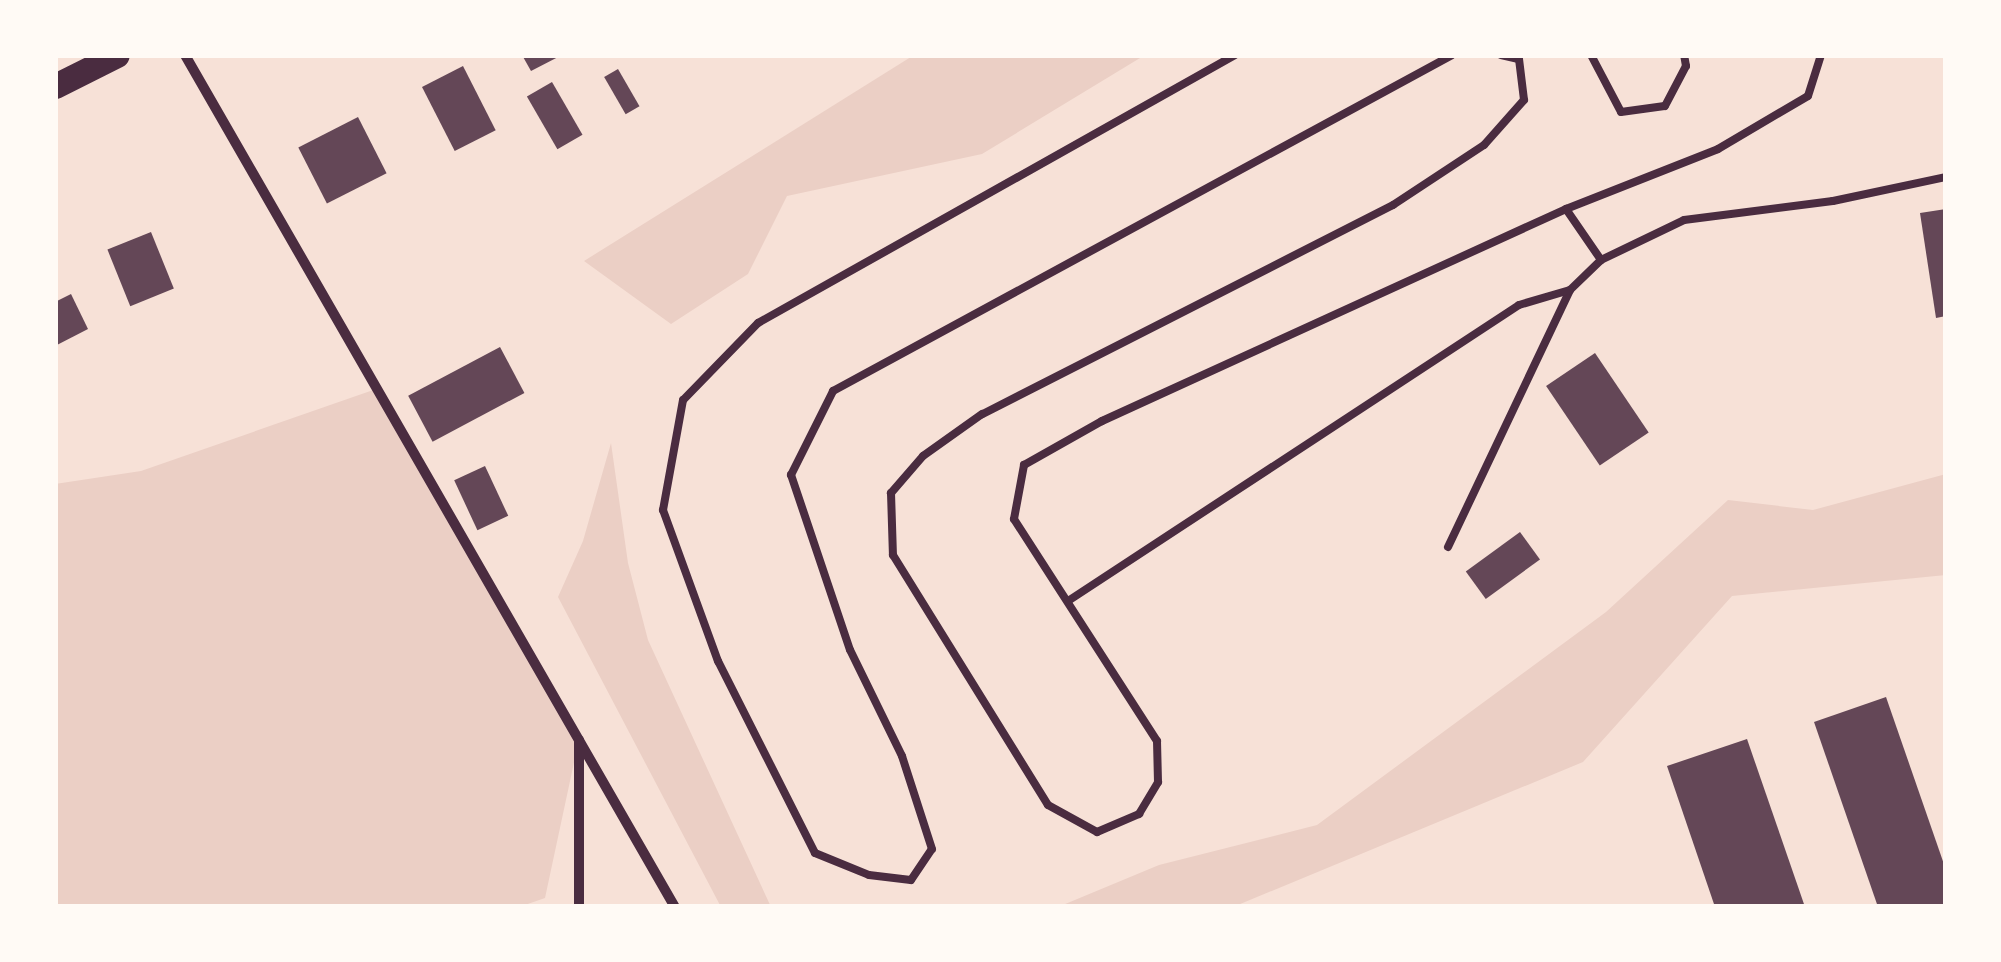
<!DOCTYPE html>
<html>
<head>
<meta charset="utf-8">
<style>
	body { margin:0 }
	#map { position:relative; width:2001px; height:962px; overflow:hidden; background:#f7e1d7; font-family:Bitter,serif }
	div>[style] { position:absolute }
	.green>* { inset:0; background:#ebcfc5 }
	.building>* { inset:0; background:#644757; transform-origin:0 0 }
	.service>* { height:8px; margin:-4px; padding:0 4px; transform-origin:4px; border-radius:4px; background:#4a2c40 }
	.minor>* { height:10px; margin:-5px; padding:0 5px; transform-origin:5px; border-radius:5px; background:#4a2c40 }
	.primary>* { height:25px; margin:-12.5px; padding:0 12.5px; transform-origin:12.5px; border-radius:12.5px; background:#4a2c40 }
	span { translate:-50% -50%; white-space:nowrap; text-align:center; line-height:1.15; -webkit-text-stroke:8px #fffaf5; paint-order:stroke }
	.frame { position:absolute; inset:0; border:58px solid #fffaf5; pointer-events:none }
</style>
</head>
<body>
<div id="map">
	<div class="green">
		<div style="clip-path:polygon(914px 55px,1145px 55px,982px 154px,787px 196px,748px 274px,671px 324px,584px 261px)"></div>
		<div style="clip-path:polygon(379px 388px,579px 739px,545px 898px,519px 907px,55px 907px,55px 484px,141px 471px)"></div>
		<div style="clip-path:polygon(611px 443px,628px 563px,648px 640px,771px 907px,721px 907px,558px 597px,583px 541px)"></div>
		<div style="clip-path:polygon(1946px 474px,1946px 575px,1732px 596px,1583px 762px,1233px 907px,1058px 907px,1159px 865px,1317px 825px,1606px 612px,1728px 500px,1813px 510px)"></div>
	</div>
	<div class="building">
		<div style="clip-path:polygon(522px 55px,562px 55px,531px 71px)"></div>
		<div style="left:463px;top:66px;width:72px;height:46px;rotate:63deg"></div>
		<div style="left:618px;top:69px;width:43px;height:16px;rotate:60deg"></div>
		<div style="left:552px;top:82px;width:61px;height:29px;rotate:60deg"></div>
		<div style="left:358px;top:117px;width:63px;height:67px;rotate:63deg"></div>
		<div style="clip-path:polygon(1946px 209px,1946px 316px,1936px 318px,1920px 213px)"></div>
		<div style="left:151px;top:232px;width:61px;height:47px;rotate:68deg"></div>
		<div style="clip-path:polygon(71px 294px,88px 329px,55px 346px,55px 302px)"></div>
		<div style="left:500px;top:347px;width:52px;height:104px;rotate:62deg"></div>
		<div style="left:1595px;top:353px;width:96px;height:59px;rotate:56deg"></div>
		<div style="left:485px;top:466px;width:55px;height:34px;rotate:65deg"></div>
		<div style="left:1520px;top:532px;width:34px;height:67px;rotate:54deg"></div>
		<div style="clip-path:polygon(1886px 697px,1946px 870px,1946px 907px,1878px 907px,1814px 722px)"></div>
		<div style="clip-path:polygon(1747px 739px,1805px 907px,1715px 907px,1667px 766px)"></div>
	</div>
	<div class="service">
		<div style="left:1235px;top:55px;width:547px;rotate:150.67deg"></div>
		<div style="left:758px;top:323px;width:107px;rotate:134.2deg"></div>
		<div style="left:683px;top:400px;width:112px;rotate:100.3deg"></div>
		<div style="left:663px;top:510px;width:161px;rotate:70deg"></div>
		<div style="left:718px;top:661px;width:215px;rotate:63.2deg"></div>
		<div style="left:815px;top:853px;width:58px;rotate:22.2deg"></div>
		<div style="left:869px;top:875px;width:42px;rotate:6.8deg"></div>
		<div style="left:911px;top:880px;width:37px;rotate:-56deg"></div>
		<div style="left:932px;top:849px;width:98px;rotate:-107.9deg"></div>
		<div style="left:902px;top:756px;width:118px;rotate:-116.1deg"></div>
		<div style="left:850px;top:650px;width:185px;rotate:-108.6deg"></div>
		<div style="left:791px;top:475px;width:94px;rotate:-63.4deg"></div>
		<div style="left:833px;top:391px;width:704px;rotate:-28.49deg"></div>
		<div style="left:1501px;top:55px;width:18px;rotate:13deg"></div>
		<div style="left:1519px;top:59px;width:41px;rotate:83deg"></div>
		<div style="left:1524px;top:100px;width:60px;rotate:131.6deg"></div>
		<div style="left:1484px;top:145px;width:109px;rotate:146.6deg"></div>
		<div style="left:1393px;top:205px;width:461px;rotate:153deg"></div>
		<div style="left:982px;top:414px;width:72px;rotate:144.6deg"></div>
		<div style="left:923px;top:456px;width:49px;rotate:130.9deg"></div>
		<div style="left:891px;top:493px;width:62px;rotate:88.2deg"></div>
		<div style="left:893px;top:555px;width:294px;rotate:58.2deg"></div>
		<div style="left:1048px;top:805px;width:56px;rotate:28.9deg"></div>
		<div style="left:1097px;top:832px;width:46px;rotate:-23.2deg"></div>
		<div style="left:1139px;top:814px;width:37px;rotate:-59deg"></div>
		<div style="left:1158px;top:782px;width:41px;rotate:-91.4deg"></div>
		<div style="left:1157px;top:741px;width:264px;rotate:-122.8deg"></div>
		<div style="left:1014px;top:519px;width:55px;rotate:-79.5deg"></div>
		<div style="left:1024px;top:465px;width:90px;rotate:-29.4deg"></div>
		<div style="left:1102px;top:421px;width:510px;rotate:-24.56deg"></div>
		<div style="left:1566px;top:209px;width:163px;rotate:-21.5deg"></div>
		<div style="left:1718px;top:149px;width:104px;rotate:-30.5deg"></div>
		<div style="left:1808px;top:96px;width:43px;rotate:-72.4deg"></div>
		<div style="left:1591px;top:55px;width:64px;rotate:62.2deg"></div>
		<div style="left:1621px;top:112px;width:44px;rotate:-7.8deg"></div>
		<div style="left:1665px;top:106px;width:45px;rotate:-62.3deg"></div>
		<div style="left:1686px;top:66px;width:11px;rotate:-100deg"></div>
		<div style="left:1566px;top:209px;width:62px;rotate:55.5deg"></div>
		<div style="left:1448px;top:547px;width:284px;rotate:-64.6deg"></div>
		<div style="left:1570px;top:290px;width:43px;rotate:-44.1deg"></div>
		<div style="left:1601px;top:260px;width:92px;rotate:-25.7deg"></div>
		<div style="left:1684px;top:220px;width:150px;rotate:-7.3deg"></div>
		<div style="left:1833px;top:201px;width:116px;rotate:-12deg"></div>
		<div style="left:1068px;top:601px;width:539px;rotate:-33.28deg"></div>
		<div style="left:1519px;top:305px;width:53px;rotate:-16.4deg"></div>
	</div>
	<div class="minor">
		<div style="left:185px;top:55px;width:983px;rotate:60.1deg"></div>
		<div style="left:579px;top:740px;width:167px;rotate:90deg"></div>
	</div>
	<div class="primary">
		<div style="left:55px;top:86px;width:69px;rotate:-26.6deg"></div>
	</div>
	<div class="frame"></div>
</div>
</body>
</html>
